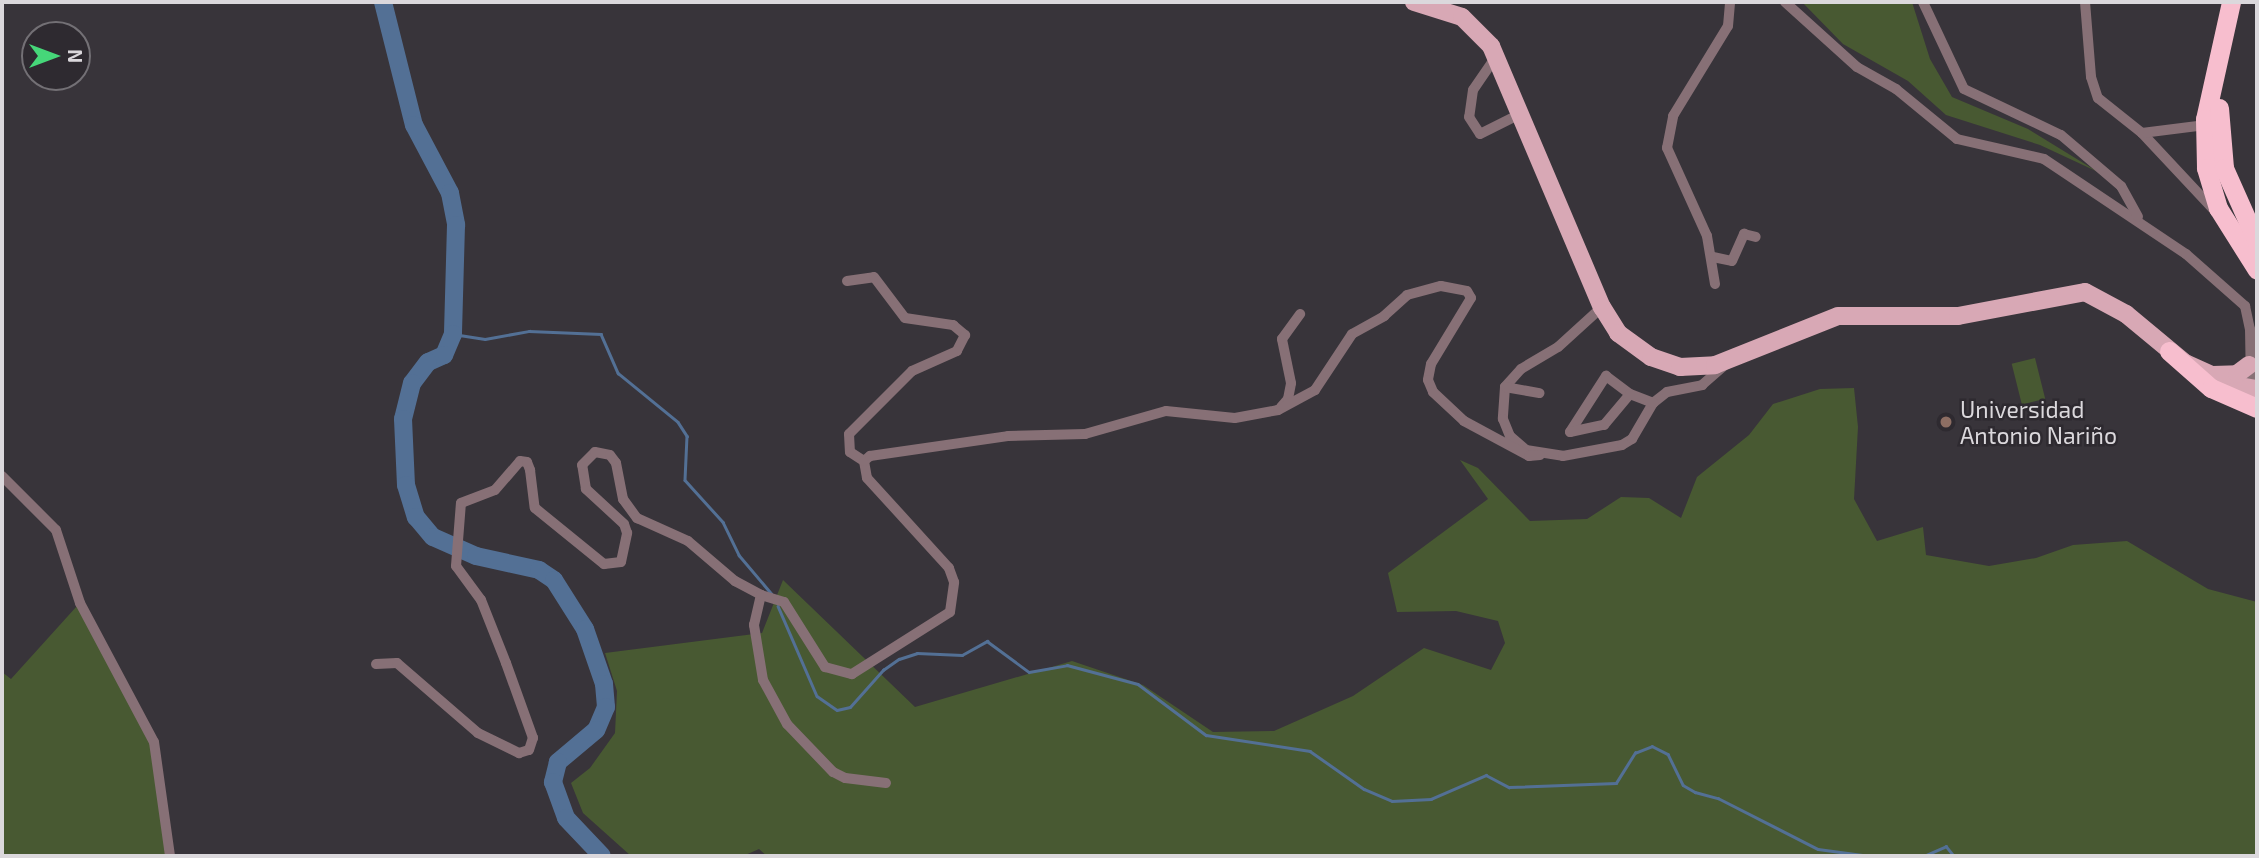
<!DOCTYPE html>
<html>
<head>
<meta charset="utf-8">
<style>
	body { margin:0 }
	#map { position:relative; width:2259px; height:858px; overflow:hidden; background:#38343a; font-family:"Exo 2",sans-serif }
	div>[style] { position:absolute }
	.green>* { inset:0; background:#485932; transform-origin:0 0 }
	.stream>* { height:2.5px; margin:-1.25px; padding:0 1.25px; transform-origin:1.25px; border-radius:1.25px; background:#537095 }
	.river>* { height:18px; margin:-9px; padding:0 9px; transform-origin:9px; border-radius:9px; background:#537095 }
	.street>* { height:10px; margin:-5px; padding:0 5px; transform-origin:5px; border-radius:5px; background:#877076 }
	.primary>* { height:18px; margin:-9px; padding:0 9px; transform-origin:9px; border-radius:9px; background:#d8a8b5 }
	.highway>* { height:19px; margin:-9.5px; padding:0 9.5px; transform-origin:9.5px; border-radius:9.5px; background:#f7bece }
	.dots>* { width:19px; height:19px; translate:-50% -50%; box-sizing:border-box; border:4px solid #2e2a30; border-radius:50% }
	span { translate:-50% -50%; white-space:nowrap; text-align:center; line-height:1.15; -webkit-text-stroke:5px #2e2a30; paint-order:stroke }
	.poi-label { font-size:23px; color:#dbd8dc }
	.left { translate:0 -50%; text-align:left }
	.frame { position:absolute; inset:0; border:4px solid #dbd8dc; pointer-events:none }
	.north { position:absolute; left:21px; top:21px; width:70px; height:70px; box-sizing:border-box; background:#2e2a30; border:2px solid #737075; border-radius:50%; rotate:90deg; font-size:19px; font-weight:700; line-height:28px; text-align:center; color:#dbd8dc }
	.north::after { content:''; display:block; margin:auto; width:24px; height:32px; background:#46d779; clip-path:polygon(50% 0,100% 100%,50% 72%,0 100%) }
</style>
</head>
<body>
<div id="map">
	<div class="green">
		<div style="clip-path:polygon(1802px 2px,1912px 2px,1930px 59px,1952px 97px,2028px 129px,2098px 172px,2040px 145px,1946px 115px,1908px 81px,1843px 44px)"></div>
		<div style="left:2035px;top:358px;width:42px;height:24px;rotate:76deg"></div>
		<div style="clip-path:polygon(1854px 388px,1858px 427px,1854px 499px,1877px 541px,1923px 527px,1926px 555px,1989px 566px,2036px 558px,2073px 545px,2127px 541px,2208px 589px,2257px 602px,2257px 856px,767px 856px,759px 849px,743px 856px,631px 856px,583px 813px,571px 783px,590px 768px,615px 733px,617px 691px,605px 653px,762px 633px,783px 580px,915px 707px,1072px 661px,1143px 685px,1213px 732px,1274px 731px,1353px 696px,1424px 648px,1491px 670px,1505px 643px,1498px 621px,1456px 611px,1397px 612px,1388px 573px,1488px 499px,1460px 460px,1478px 468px,1530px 521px,1587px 519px,1621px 497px,1649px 498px,1681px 518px,1697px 477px,1749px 435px,1773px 404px,1820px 389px)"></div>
		<div style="clip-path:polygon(77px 606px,151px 743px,167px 856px,2px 856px,2px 672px,11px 679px)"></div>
	</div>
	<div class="stream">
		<div style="left:453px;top:334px;width:32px;rotate:9deg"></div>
		<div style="left:485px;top:339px;width:45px;rotate:-10.3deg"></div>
		<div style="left:529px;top:331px;width:72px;rotate:2.4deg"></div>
		<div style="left:601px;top:334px;width:43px;rotate:66.4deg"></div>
		<div style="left:618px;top:373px;width:77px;rotate:39.2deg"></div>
		<div style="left:678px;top:422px;width:17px;rotate:57deg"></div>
		<div style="left:687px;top:436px;width:44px;rotate:92.6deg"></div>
		<div style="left:685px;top:480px;width:57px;rotate:47.9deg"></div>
		<div style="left:723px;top:522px;width:37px;rotate:64deg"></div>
		<div style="left:739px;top:555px;width:50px;rotate:49.9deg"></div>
		<div style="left:778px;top:606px;width:98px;rotate:66.6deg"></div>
		<div style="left:817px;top:696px;width:24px;rotate:35deg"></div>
		<div style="left:837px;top:710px;width:13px;rotate:-13deg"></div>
		<div style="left:850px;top:707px;width:50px;rotate:-48.3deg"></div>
		<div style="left:883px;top:670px;width:19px;rotate:-35deg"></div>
		<div style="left:899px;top:659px;width:19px;rotate:-18deg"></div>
		<div style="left:917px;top:653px;width:45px;rotate:2.5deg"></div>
		<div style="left:962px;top:655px;width:29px;rotate:-29deg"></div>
		<div style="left:987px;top:641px;width:52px;rotate:36.4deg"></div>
		<div style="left:1029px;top:672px;width:39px;rotate:-10deg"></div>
		<div style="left:1067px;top:665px;width:73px;rotate:15deg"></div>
		<div style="left:1138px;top:684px;width:85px;rotate:36.9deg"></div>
		<div style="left:1206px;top:735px;width:105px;rotate:8.7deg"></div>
		<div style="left:1310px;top:751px;width:66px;rotate:35.1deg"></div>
		<div style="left:1364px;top:789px;width:30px;rotate:23deg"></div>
		<div style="left:1392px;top:801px;width:39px;rotate:-3deg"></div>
		<div style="left:1431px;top:799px;width:60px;rotate:-23.6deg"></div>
		<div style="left:1486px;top:775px;width:26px;rotate:28deg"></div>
		<div style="left:1509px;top:787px;width:107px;rotate:-2.1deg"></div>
		<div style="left:1616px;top:783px;width:36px;rotate:-58deg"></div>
		<div style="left:1635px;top:753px;width:18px;rotate:-22deg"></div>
		<div style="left:1652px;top:746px;width:18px;rotate:27deg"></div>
		<div style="left:1668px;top:754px;width:34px;rotate:64deg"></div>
		<div style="left:1683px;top:785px;width:14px;rotate:30deg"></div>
		<div style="left:1695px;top:792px;width:24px;rotate:15deg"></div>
		<div style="left:1718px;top:798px;width:112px;rotate:27deg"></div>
		<div style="left:1818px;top:849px;width:52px;rotate:7.7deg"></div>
		<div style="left:1924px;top:856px;width:24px;rotate:-24deg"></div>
		<div style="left:1946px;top:846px;width:13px;rotate:51deg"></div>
	</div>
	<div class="river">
		<div style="left:383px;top:2px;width:127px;rotate:75.9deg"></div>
		<div style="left:414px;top:125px;width:77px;rotate:62.1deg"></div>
		<div style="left:450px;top:193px;width:33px;rotate:79deg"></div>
		<div style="left:456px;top:225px;width:109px;rotate:91.6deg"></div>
		<div style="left:453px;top:334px;width:23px;rotate:113deg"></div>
		<div style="left:444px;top:355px;width:17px;rotate:156deg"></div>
		<div style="left:428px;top:362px;width:26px;rotate:127deg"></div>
		<div style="left:412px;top:383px;width:37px;rotate:104deg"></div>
		<div style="left:403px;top:419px;width:66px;rotate:87.4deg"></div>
		<div style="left:406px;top:485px;width:34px;rotate:73deg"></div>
		<div style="left:416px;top:517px;width:26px;rotate:50deg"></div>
		<div style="left:433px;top:537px;width:47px;rotate:23.8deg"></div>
		<div style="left:476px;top:556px;width:65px;rotate:12.5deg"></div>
		<div style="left:539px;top:570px;width:18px;rotate:34deg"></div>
		<div style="left:554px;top:580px;width:58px;rotate:57.7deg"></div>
		<div style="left:585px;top:629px;width:58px;rotate:70.9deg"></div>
		<div style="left:604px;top:684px;width:23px;rotate:85deg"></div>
		<div style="left:606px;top:707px;width:25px;rotate:113deg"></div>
		<div style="left:596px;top:730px;width:50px;rotate:139.9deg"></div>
		<div style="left:558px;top:762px;width:21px;rotate:104deg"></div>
		<div style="left:553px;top:782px;width:38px;rotate:70deg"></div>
		<div style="left:566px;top:818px;width:52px;rotate:46.5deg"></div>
	</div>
	<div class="street">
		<div style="left:1785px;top:2px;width:97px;rotate:42.1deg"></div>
		<div style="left:1857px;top:67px;width:45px;rotate:29.4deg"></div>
		<div style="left:1896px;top:89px;width:79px;rotate:39.3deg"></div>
		<div style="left:1957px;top:139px;width:89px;rotate:12.9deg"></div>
		<div style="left:2044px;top:159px;width:171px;rotate:33.8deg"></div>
		<div style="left:2186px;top:254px;width:79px;rotate:41.4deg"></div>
		<div style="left:2245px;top:306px;width:24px;rotate:78deg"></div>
		<div style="left:2250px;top:329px;width:59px;rotate:89deg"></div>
		<div style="left:1923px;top:2px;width:96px;rotate:64.8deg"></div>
		<div style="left:1964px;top:89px;width:107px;rotate:25.4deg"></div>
		<div style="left:2061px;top:135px;width:79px;rotate:40.4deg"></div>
		<div style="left:2121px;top:186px;width:35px;rotate:61deg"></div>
		<div style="left:2085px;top:2px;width:75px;rotate:85.4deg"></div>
		<div style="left:2091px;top:77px;width:22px;rotate:72deg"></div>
		<div style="left:2098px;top:98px;width:56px;rotate:38.5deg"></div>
		<div style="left:2142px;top:133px;width:108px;rotate:46.9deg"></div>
		<div style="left:1497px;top:55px;width:42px;rotate:124.4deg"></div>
		<div style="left:1473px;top:90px;width:27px;rotate:98deg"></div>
		<div style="left:1469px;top:117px;width:20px;rotate:57deg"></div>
		<div style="left:1480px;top:134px;width:47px;rotate:-26.6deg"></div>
		<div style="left:2142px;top:133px;width:64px;rotate:-7.2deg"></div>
		<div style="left:1713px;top:257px;width:19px;rotate:12deg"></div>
		<div style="left:1732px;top:261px;width:30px;rotate:-66deg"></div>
		<div style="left:1744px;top:234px;width:12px;rotate:14deg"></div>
		<div style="left:847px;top:281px;width:27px;rotate:-8deg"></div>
		<div style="left:874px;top:277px;width:51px;rotate:52.9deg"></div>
		<div style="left:905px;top:318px;width:49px;rotate:8.3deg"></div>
		<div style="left:953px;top:325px;width:16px;rotate:40deg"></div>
		<div style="left:965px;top:335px;width:18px;rotate:117deg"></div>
		<div style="left:957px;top:351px;width:49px;rotate:156deg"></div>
		<div style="left:912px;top:371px;width:89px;rotate:135deg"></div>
		<div style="left:849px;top:434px;width:18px;rotate:87deg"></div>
		<div style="left:850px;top:452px;width:17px;rotate:33deg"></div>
		<div style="left:1715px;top:284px;width:49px;rotate:-99.5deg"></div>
		<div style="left:1707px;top:236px;width:97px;rotate:-114.4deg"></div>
		<div style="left:1667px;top:148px;width:33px;rotate:-79deg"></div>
		<div style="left:1673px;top:116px;width:105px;rotate:-58.6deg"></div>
		<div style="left:1728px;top:26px;width:24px;rotate:-85deg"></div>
		<div style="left:1602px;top:307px;width:59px;rotate:137.7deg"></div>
		<div style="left:1558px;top:347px;width:43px;rotate:149.3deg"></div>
		<div style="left:1521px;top:369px;width:24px;rotate:132deg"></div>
		<div style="left:1505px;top:387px;width:32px;rotate:94deg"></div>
		<div style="left:1503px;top:419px;width:18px;rotate:68deg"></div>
		<div style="left:1510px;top:436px;width:21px;rotate:41deg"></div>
		<div style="left:1526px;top:450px;width:37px;rotate:9deg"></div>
		<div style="left:1563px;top:456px;width:60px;rotate:-10.6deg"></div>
		<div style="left:1622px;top:445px;width:12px;rotate:-31deg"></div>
		<div style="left:1632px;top:439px;width:42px;rotate:-59.7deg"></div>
		<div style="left:1653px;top:403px;width:18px;rotate:-38deg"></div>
		<div style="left:1667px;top:392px;width:36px;rotate:-11deg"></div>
		<div style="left:1702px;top:385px;width:30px;rotate:-41deg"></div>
		<div style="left:1505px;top:387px;width:35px;rotate:10deg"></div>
		<div style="left:1281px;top:407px;width:11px;rotate:-49deg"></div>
		<div style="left:1288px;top:399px;width:16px;rotate:-79deg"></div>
		<div style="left:1291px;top:383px;width:45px;rotate:-101.6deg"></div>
		<div style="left:1282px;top:339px;width:31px;rotate:-54deg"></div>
		<div style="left:1570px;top:432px;width:67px;rotate:-57.3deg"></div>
		<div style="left:1606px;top:376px;width:30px;rotate:37deg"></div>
		<div style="left:1630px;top:394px;width:25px;rotate:21deg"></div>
		<div style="left:1570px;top:432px;width:35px;rotate:-12deg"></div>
		<div style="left:1604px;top:425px;width:40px;rotate:-50deg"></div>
		<div style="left:2px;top:476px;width:76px;rotate:45deg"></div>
		<div style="left:56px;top:530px;width:77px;rotate:71.8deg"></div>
		<div style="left:80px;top:603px;width:157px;rotate:62deg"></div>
		<div style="left:154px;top:742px;width:115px;rotate:82deg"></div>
		<div style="left:376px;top:664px;width:21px;rotate:-3deg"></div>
		<div style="left:397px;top:663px;width:107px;rotate:40.8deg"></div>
		<div style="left:478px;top:733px;width:46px;rotate:26deg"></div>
		<div style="left:519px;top:753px;width:10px;rotate:-17deg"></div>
		<div style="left:529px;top:750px;width:13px;rotate:-72deg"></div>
		<div style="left:533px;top:738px;width:80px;rotate:-109.8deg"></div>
		<div style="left:506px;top:663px;width:68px;rotate:-111.6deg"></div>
		<div style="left:481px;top:600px;width:42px;rotate:-126.3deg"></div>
		<div style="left:456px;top:566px;width:63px;rotate:-85.5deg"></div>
		<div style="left:461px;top:503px;width:36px;rotate:-21deg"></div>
		<div style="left:495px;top:490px;width:38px;rotate:-49deg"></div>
		<div style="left:520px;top:461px;width:7px;rotate:8deg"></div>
		<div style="left:527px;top:462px;width:9px;rotate:69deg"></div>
		<div style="left:530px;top:470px;width:38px;rotate:83deg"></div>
		<div style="left:535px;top:508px;width:89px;rotate:39.1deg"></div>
		<div style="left:604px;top:564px;width:17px;rotate:-7deg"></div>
		<div style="left:621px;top:562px;width:30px;rotate:-78deg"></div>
		<div style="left:627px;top:533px;width:9px;rotate:-108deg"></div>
		<div style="left:624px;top:524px;width:52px;rotate:-137.4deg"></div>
		<div style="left:586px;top:489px;width:24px;rotate:-99deg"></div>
		<div style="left:582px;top:465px;width:18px;rotate:-45deg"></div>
		<div style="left:595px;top:452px;width:15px;rotate:11deg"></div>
		<div style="left:610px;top:455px;width:10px;rotate:53deg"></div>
		<div style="left:616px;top:463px;width:37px;rotate:79deg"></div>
		<div style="left:623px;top:499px;width:24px;rotate:54deg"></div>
		<div style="left:637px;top:518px;width:56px;rotate:24.3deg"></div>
		<div style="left:688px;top:541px;width:62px;rotate:40.4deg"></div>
		<div style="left:735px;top:581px;width:30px;rotate:28deg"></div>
		<div style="left:886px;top:783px;width:41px;rotate:-173deg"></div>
		<div style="left:845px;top:778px;width:13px;rotate:-153deg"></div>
		<div style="left:833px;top:772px;width:66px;rotate:-133.8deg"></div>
		<div style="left:787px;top:724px;width:50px;rotate:-118.6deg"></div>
		<div style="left:763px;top:680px;width:56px;rotate:-99.3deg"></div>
		<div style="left:754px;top:625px;width:31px;rotate:-77deg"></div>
		<div style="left:761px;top:595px;width:24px;rotate:17deg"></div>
		<div style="left:784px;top:602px;width:77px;rotate:57.8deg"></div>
		<div style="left:825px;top:667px;width:28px;rotate:15deg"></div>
		<div style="left:852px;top:674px;width:116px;rotate:-32.3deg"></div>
		<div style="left:950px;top:612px;width:30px;rotate:-82deg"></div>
		<div style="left:954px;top:582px;width:15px;rotate:-110deg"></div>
		<div style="left:949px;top:568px;width:122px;rotate:-132.3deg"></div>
		<div style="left:867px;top:478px;width:17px;rotate:-100deg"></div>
		<div style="left:864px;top:461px;width:8px;rotate:-40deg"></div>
		<div style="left:870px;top:456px;width:139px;rotate:-8.2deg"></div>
		<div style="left:1008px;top:436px;width:77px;rotate:-1.5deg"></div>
		<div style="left:1085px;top:434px;width:84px;rotate:-15.9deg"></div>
		<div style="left:1166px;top:411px;width:69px;rotate:5.8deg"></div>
		<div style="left:1235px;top:418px;width:44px;rotate:-10.5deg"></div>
		<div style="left:1278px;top:410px;width:42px;rotate:-28.4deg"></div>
		<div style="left:1315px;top:390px;width:67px;rotate:-56.5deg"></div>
		<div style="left:1352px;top:334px;width:37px;rotate:-29deg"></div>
		<div style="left:1384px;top:316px;width:31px;rotate:-42deg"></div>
		<div style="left:1407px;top:295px;width:35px;rotate:-15deg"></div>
		<div style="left:1441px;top:286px;width:26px;rotate:11deg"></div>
		<div style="left:1467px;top:291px;width:8px;rotate:60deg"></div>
		<div style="left:1471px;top:298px;width:77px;rotate:121.2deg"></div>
		<div style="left:1431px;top:364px;width:16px;rotate:101deg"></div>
		<div style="left:1428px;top:380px;width:13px;rotate:67deg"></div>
		<div style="left:1433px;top:392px;width:42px;rotate:43.1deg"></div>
		<div style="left:1464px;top:421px;width:74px;rotate:28.3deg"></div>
		<div style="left:1529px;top:456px;width:11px;rotate:-5deg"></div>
	</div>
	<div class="primary">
		<div style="left:1414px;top:2px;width:50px;rotate:17.4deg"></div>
		<div style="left:1462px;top:17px;width:41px;rotate:45deg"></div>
		<div style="left:1491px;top:46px;width:284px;rotate:67deg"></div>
		<div style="left:1602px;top:307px;width:31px;rotate:58deg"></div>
		<div style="left:1618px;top:333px;width:41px;rotate:36deg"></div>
		<div style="left:1651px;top:357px;width:31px;rotate:19deg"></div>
		<div style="left:1680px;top:367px;width:35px;rotate:-3deg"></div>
		<div style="left:1715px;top:365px;width:132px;rotate:-21.7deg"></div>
		<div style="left:1838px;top:316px;width:120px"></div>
		<div style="left:1958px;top:316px;width:129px;rotate:-10.7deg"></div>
		<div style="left:2085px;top:292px;width:47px;rotate:28.2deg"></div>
		<div style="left:2126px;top:314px;width:77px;rotate:39.7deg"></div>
		<div style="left:2185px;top:363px;width:54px;rotate:24.2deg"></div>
		<div style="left:2234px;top:385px;width:23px;rotate:10deg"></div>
		<div style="left:2213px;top:375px;width:24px;rotate:-2deg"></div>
		<div style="left:2237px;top:374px;width:15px;rotate:-37deg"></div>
	</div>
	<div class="highway">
		<div style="left:2231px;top:2px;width:120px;rotate:102.5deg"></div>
		<div style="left:2205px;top:119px;width:49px;rotate:88.8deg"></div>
		<div style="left:2206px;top:168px;width:42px;rotate:73.3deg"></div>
		<div style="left:2218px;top:208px;width:73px;rotate:57.8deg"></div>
		<div style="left:2219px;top:108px;width:60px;rotate:85.2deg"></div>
		<div style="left:2224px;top:168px;width:81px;rotate:66deg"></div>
		<div style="left:2169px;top:351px;width:56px;rotate:41.4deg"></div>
		<div style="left:2211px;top:388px;width:50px;rotate:23.5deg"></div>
	</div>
	<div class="dots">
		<div style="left:1946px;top:422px;background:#8d6e63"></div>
	</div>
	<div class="poi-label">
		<span class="left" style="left:1960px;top:422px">Universidad<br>Antonio Nariño</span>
	</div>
	<div class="frame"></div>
	<div class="north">N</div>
</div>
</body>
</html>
